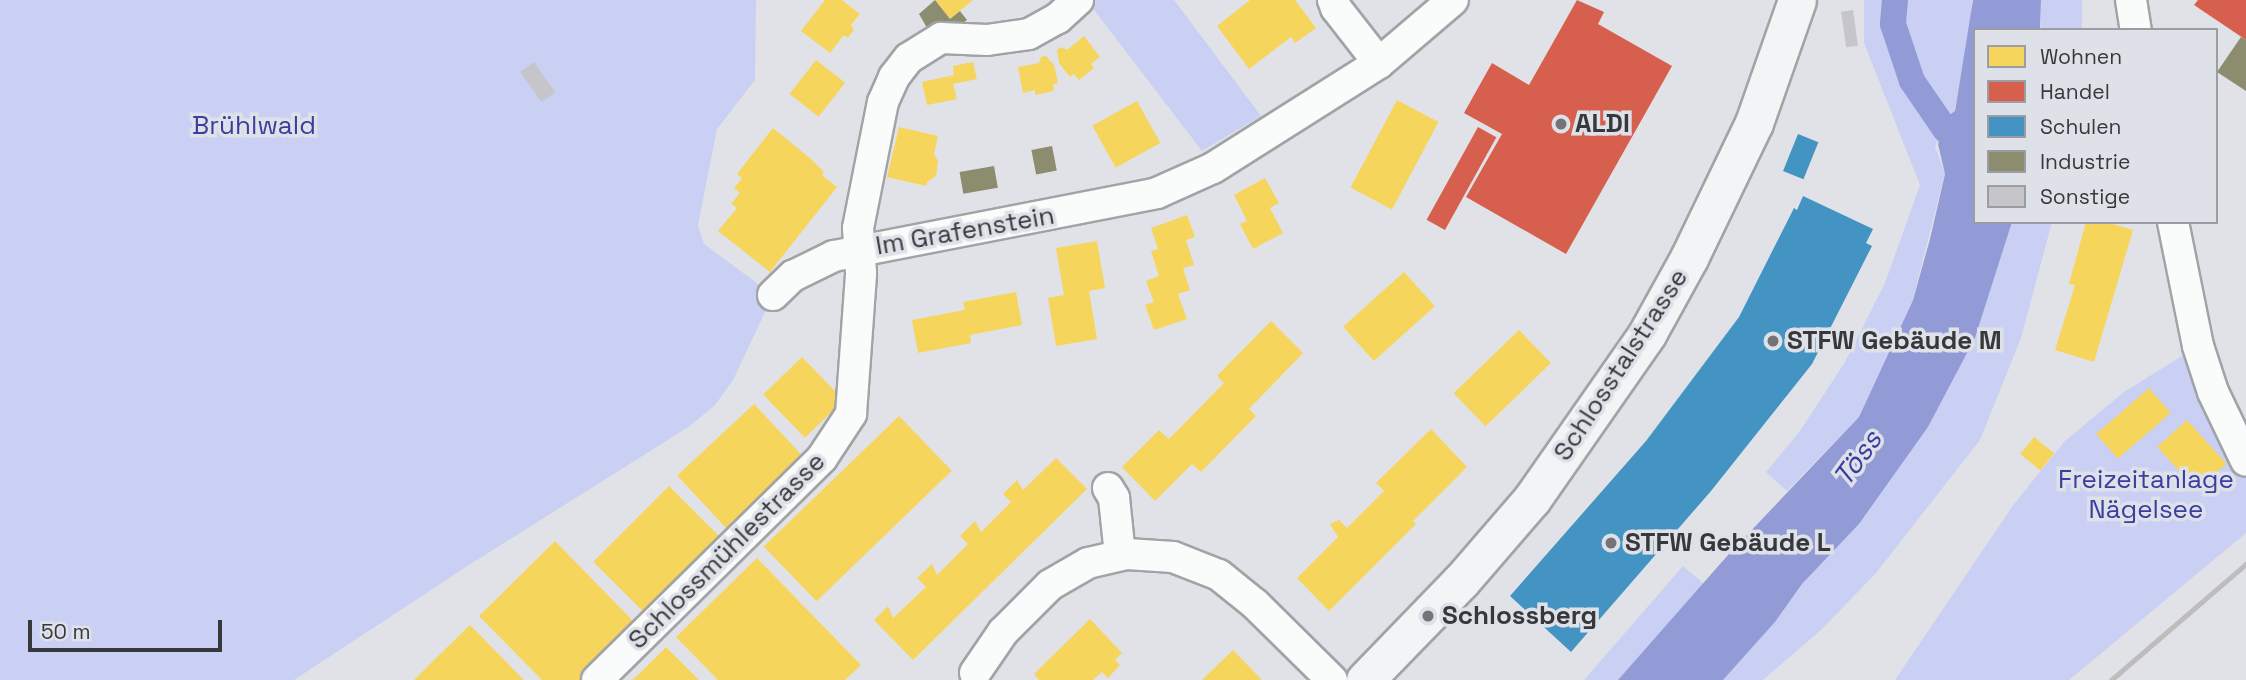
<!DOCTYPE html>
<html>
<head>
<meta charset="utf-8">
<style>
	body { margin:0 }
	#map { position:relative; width:2246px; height:680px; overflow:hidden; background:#e1e2e7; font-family:"Space Grotesk",sans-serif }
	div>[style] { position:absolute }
	.green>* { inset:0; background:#c9d0f3; transform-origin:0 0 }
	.water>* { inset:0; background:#939bd7 }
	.homes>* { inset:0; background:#f6d55c; transform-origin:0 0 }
	.shops>* { inset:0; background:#d6604d; transform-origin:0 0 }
	.schools>* { inset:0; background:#4393c3; transform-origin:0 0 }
	.industry>* { inset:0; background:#8c8c6e; transform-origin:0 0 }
	.canal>* { height:26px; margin:-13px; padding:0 13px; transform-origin:13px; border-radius:13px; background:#939bd7 }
	.building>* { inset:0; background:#c6c6ca; transform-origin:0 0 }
	.roads { filter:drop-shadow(2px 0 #a2a3a6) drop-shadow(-2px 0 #a2a3a6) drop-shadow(0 2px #a2a3a6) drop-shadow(0 -2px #a2a3a6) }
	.minor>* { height:30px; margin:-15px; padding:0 15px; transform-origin:15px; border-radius:15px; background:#fafbfb }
	.major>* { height:37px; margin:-18.5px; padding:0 18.5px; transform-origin:18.5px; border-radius:18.5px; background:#f3f4f6 }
	.rail>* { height:5px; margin:-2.5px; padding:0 2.5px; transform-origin:2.5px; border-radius:2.5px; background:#bdbdbe }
	.dots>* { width:19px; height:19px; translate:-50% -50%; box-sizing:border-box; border:4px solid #dfe1e9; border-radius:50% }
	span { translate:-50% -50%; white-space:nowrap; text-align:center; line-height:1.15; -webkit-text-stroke:7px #dfe1e9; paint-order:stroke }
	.poi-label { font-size:26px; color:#37383b; font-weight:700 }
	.left { translate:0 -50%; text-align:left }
	.park-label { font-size:26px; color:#3a3ea0 }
	.street-label { font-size:26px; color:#37383b }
	.water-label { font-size:28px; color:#393d9f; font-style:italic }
	.legend { position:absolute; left:1973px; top:28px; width:245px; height:196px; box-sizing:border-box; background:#dfe1e9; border:2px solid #9c9da3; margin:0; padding:9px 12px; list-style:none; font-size:21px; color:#37383b }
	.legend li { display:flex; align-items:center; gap:14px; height:35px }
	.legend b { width:35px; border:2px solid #9c9da3 }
	.scale { position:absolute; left:28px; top:620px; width:194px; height:32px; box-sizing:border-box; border:4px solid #37383b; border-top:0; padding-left:9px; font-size:21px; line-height:24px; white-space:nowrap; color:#37383b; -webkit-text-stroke:5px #dfe1e9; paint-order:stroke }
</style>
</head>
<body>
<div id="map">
	<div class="green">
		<div style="clip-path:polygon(0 0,756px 0,755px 80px,717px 129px,698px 225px,704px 244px,773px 295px,733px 380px,715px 405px,690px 426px,469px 565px,294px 680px,0 680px)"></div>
		<div style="clip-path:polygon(1089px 0,1174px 0,1261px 116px,1202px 151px,1088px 2px)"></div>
		<div style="clip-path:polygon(1864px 0,1972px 0,1971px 19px,1954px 113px,1948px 114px,1935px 147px,1945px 173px,1913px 299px,1859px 417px,1787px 491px,1766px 472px,1800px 431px,1845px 362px,1885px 283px,1920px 185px,1864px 43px)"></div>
		<div style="left:2041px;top:0;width:41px;height:30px"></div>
		<div style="clip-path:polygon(2012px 222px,2052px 222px,2021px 338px,1980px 440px,1876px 573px,1821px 630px,1763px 680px,1723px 680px,1775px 622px,1802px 584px,1859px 524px,1928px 427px,1975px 338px)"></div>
		<div style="clip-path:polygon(2198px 346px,2246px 461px,2246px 533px,2069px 680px,1895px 680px,2014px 504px,2065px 441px,2124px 392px)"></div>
		<div style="clip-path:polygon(1683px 566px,1704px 584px,1618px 680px,1584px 680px)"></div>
	</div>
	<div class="water">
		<div style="clip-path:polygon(1973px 0,2041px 0,2040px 30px,1975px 30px,1975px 222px,2012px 222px,1975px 338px,1928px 427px,1859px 524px,1802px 584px,1775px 622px,1723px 680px,1618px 680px,1728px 555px,1859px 417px,1913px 300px,1930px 239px,1945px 174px,1938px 144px,1948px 116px,1955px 111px)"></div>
	</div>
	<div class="homes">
		<div style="clip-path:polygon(825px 0,842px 0,860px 14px,851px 25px,854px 30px,848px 37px,843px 36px,830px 53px,801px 31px)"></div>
		<div style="clip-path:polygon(935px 0,973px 0,950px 19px)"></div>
		<div style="clip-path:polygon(1250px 0,1295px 0,1316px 28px,1295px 43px,1291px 37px,1249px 69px,1217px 26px)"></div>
		<div style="clip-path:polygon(1084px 36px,1100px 57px,1091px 64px,1094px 68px,1079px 80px,1074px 74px,1070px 77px,1059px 63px,1057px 50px,1061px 47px,1067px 50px)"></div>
		<div style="clip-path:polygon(1046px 56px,1054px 65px,1058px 83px,1053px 84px,1054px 91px,1035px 95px,1035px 90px,1023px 93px,1018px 67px,1039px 63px,1041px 57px)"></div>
		<div style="left:816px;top:60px;width:37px;height:43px;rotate:38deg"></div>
		<div style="clip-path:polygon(973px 62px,977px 79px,953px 84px,957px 99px,927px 105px,922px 82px,954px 75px,953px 66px)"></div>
		<div style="left:1397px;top:100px;width:47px;height:99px;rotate:28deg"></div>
		<div style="left:1137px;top:101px;width:48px;height:51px;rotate:61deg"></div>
		<div style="clip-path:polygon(899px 127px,938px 136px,934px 154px,938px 161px,936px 176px,927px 182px,926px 186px,887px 177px)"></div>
		<div style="clip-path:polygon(773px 128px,811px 159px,824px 172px,822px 175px,837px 187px,770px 272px,718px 231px,737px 208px,731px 204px,740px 193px,734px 188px,742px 178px,737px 174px)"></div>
		<div style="clip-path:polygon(1265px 178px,1279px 203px,1270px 208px,1283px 233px,1253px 249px,1240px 224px,1247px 221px,1234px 195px)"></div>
		<div style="clip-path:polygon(1187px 215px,1195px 237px,1186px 240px,1194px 265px,1183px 268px,1190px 290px,1178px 294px,1187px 319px,1154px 330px,1145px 305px,1154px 302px,1146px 281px,1159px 276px,1151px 251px,1158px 249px,1151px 228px)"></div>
		<div style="clip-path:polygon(2086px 222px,2106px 222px,2133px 230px,2094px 362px,2055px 350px,2075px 285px,2069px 284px)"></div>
		<div style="clip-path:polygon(1097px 241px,1105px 288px,1089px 291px,1097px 339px,1056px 346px,1048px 298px,1064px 295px,1056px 248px)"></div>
		<div style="left:1404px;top:272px;width:46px;height:82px;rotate:48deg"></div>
		<div style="clip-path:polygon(1016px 292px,1022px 325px,970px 335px,971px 343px,918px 353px,912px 320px,965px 310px,963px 302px)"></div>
		<div style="clip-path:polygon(1271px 321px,1303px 353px,1249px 409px,1256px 416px,1201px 472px,1192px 464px,1155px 501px,1122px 467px,1159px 430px,1169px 439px,1224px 383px,1217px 376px)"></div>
		<div style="left:1519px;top:330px;width:46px;height:91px;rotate:46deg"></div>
		<div style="left:802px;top:357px;width:60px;height:54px;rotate:46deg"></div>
		<div style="left:2149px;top:388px;width:33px;height:70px;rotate:49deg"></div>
		<div style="left:754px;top:404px;width:80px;height:105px;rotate:47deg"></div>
		<div style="left:899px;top:416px;width:76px;height:188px;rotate:46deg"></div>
		<div style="left:2187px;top:420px;width:59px;height:40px;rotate:48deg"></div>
		<div style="clip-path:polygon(1431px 429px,1467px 467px,1413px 521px,1416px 524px,1329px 611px,1297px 578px,1338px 537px,1330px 524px,1339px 520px,1347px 528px,1384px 491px,1376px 483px)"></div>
		<div style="left:2034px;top:437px;width:26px;height:22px;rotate:39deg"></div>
		<div style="clip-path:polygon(1056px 458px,1087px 489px,913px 660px,874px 620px,888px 606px,893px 618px,926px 587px,917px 578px,932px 564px,937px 575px,968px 544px,960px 536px,975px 521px,981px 532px,1011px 502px,1003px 494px,1017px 480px,1023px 490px)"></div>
		<div style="left:669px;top:486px;width:81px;height:107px;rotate:45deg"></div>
		<div style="clip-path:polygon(555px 541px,638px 626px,584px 680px,542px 680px,479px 616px)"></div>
		<div style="clip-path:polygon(757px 558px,861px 665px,845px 680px,718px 680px,676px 637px)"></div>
		<div style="clip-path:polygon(1090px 619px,1122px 653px,1115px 660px,1120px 665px,1108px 678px,1102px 672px,1093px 680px,1039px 680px,1034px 674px)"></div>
		<div style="clip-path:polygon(470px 625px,524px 680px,414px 680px,432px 662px)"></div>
		<div style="clip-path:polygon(666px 647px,699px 680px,632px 680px,639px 674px)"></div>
		<div style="clip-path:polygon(1233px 650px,1262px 680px,1202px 680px)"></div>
	</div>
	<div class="shops">
		<div style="clip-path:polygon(1577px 0,1604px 12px,1598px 24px,1672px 66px,1566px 254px,1466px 197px,1502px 134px,1464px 113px,1492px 63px,1529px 85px)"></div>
		<div style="clip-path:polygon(2198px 0,2246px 0,2246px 40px,2194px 5px)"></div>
		<div style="left:1478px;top:127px;width:21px;height:106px;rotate:29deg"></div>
	</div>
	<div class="schools">
		<div style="left:1798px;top:134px;width:22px;height:40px;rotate:22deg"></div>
		<div style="clip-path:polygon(1803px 196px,1873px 229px,1866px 243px,1872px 246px,1812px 364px,1711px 491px,1571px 652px,1510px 596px,1646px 441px,1739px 317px,1794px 208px,1797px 210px)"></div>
	</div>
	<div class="industry">
		<div style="clip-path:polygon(935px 0,950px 19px,960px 11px,967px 20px,956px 28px,930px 33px,919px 14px)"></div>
		<div style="clip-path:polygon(2241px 37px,2246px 40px,2246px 91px,2217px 72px)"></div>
		<div style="left:1052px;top:146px;width:25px;height:21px;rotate:79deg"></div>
		<div style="left:994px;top:166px;width:22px;height:35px;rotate:80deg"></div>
	</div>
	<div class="canal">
		<div style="left:1895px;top:0;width:24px;rotate:95deg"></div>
		<div style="left:1893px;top:24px;width:60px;rotate:71.6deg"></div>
		<div style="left:1912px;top:81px;width:58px;rotate:55.5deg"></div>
		<div style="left:1945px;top:129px;width:46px;rotate:49.4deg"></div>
	</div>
	<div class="building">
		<div style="left:1853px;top:10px;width:36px;height:12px;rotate:82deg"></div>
		<div style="left:534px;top:62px;width:37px;height:17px;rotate:55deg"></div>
	</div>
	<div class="roads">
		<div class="minor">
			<div style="left:1333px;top:0;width:9px;rotate:69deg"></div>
			<div style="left:1336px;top:8px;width:70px;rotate:52deg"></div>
			<div style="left:2131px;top:0;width:30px;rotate:81deg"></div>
			<div style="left:2173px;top:222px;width:126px;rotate:78.6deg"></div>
			<div style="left:2198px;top:346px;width:48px;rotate:71.9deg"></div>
			<div style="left:2213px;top:392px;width:76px;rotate:64.4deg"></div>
			<div style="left:773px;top:295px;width:28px;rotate:-44deg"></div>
			<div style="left:793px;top:276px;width:46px;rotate:-26deg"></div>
			<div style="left:834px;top:256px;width:329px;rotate:-11deg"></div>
			<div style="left:1157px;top:193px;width:61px;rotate:-24.1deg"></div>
			<div style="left:1213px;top:168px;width:196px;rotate:-32.3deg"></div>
			<div style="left:1379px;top:63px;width:97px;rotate:-40.4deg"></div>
			<div style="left:1108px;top:488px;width:12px;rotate:59deg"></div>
			<div style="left:1114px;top:498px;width:57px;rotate:84deg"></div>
			<div style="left:975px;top:673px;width:50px;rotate:-55.7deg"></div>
			<div style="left:1003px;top:632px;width:66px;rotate:-45deg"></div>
			<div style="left:1050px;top:585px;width:44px;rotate:-30.1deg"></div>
			<div style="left:1088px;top:563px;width:40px;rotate:-13deg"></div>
			<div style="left:1127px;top:554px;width:46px;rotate:3.7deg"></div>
			<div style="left:1173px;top:557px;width:49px;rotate:21.4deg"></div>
			<div style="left:1219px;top:575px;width:46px;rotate:38.9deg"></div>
			<div style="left:1255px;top:604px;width:108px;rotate:44.6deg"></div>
			<div style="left:597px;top:680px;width:316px;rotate:-44.6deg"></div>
			<div style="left:822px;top:458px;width:53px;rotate:-56.6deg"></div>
			<div style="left:851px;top:414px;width:141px;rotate:-85.9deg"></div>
			<div style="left:861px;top:273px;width:45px;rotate:-93.8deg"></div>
			<div style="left:858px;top:228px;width:128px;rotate:-78.8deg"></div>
			<div style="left:883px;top:102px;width:27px;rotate:-66deg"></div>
			<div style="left:894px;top:77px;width:24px;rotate:-52deg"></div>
			<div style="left:909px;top:58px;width:38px;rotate:-32deg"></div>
			<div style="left:941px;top:38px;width:46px;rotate:2.5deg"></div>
			<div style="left:987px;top:40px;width:42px;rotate:-8.1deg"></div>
			<div style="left:1029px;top:34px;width:33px;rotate:-29deg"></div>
			<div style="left:1058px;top:18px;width:27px;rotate:-42deg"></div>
		</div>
		<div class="major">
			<div style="left:1365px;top:680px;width:139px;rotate:-45.9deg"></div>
			<div style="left:1462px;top:580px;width:107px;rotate:-49.2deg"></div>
			<div style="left:1532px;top:499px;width:201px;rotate:-55.1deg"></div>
			<div style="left:1647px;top:334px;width:87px;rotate:-61.1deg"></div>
			<div style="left:1689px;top:258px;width:150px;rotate:-64.3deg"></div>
			<div style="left:1754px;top:123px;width:130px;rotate:-70.7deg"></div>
		</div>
	</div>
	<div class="rail">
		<div style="left:2111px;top:680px;width:178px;rotate:-40.7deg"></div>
	</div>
	<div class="dots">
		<div style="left:1561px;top:124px;background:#727477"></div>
		<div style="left:1773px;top:341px;background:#727477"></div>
		<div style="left:1611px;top:543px;background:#727477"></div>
		<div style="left:1428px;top:616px;background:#727477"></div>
	</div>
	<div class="poi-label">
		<span class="left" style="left:1575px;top:124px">ALDI</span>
		<span class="left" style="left:1787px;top:341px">STFW Gebäude M</span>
		<span class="left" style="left:1625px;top:543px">STFW Gebäude L</span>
		<span class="left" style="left:1442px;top:616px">Schlossberg</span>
	</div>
	<div class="park-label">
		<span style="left:254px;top:126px">Brühlwald</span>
		<span style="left:2146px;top:495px">Freizeitanlage<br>Nägelsee</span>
	</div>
	<div class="street-label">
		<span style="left:965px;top:231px;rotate:-10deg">Im Grafenstein</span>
		<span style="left:1621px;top:365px;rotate:-57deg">Schlosstalstrasse</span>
		<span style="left:727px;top:551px;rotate:-45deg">Schlossmühlestrasse</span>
	</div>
	<div class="water-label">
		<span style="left:1857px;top:458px;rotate:-54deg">Töss</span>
	</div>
	<ul class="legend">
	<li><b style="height:19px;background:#f6d55c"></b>Wohnen</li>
	<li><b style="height:19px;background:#d6604d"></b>Handel</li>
	<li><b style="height:19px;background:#4393c3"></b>Schulen</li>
	<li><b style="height:19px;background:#8c8c6e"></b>Industrie</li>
	<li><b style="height:19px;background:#c6c6ca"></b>Sonstige</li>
	</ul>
	<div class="scale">50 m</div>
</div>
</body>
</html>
